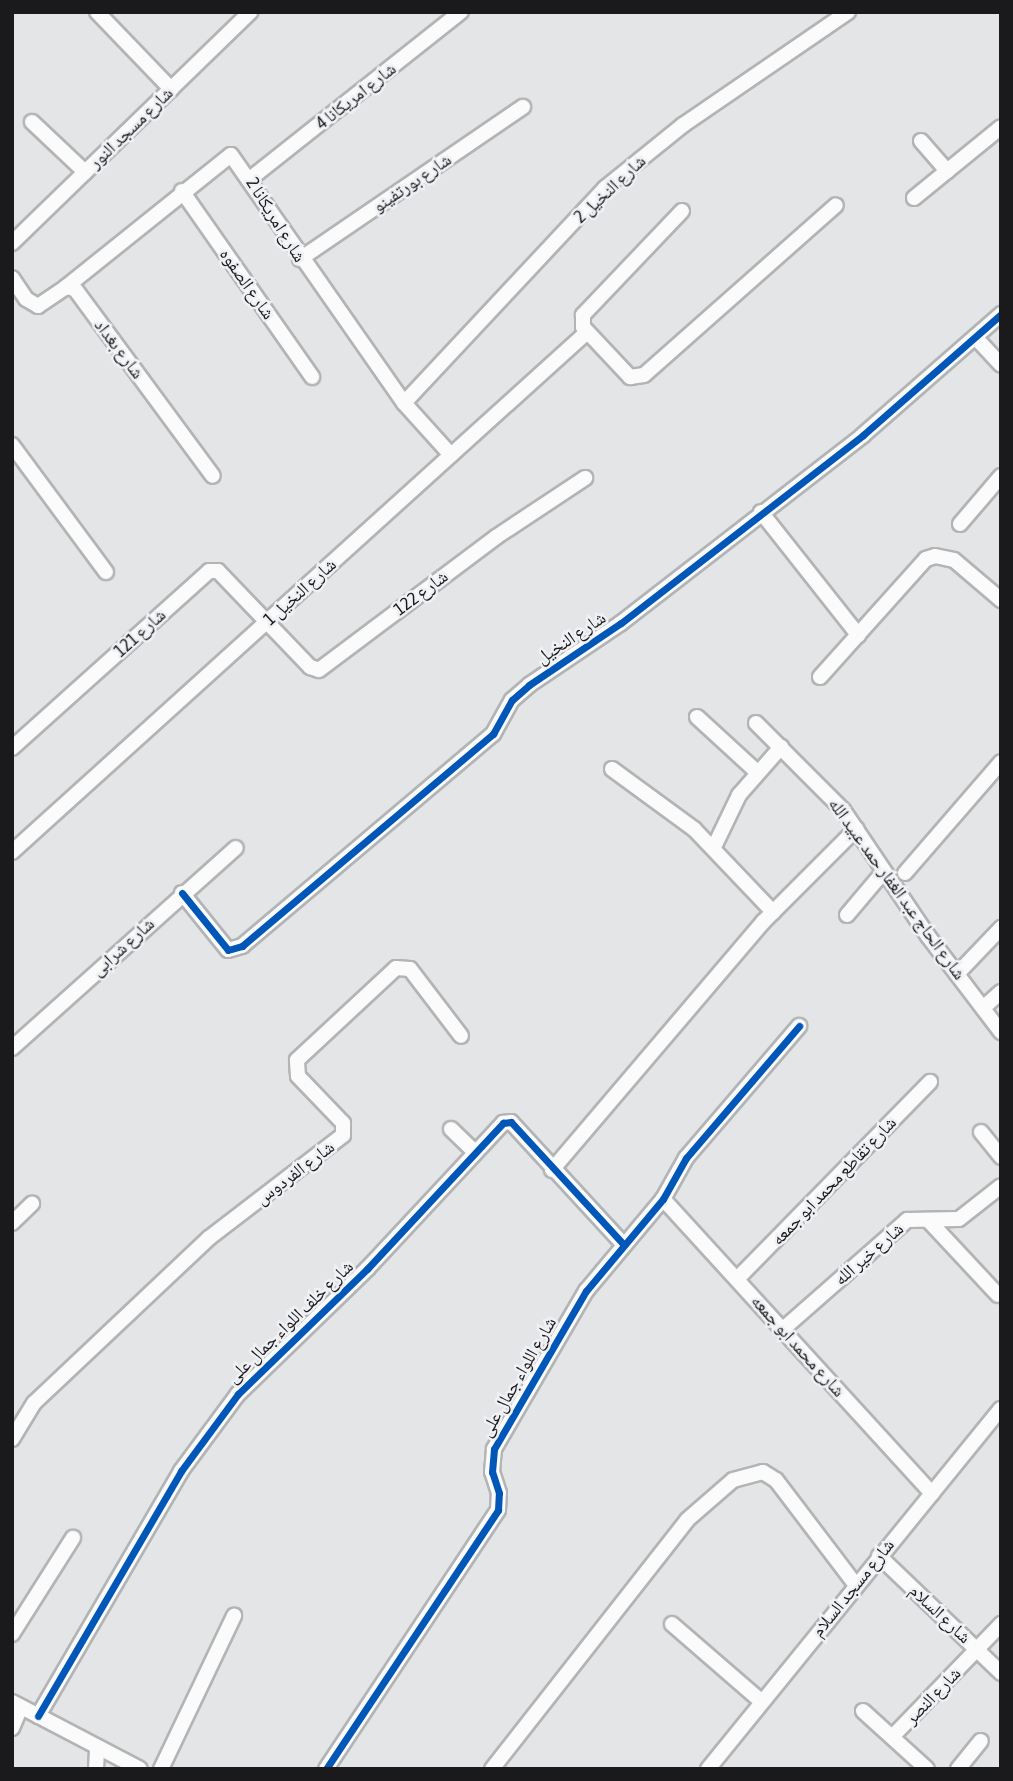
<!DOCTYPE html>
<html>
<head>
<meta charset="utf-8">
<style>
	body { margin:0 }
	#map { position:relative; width:1013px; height:1781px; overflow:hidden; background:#e4e5e7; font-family:"Asap Condensed","Noto Naskh Arabic",sans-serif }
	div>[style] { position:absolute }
	.roads { filter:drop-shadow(2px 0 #b2b4b5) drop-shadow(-2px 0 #b2b4b5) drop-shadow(0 2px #b2b4b5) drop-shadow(0 -2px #b2b4b5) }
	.minor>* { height:14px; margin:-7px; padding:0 7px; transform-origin:7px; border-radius:7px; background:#fbfbfb }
	.cycleway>* { height:7px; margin:-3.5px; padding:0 3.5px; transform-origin:3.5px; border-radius:3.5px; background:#0057b8 }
	span { translate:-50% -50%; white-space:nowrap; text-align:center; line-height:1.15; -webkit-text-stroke:5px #f0f1f5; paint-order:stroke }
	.street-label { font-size:18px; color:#1a1a1c }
	.frame { position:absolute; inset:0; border:14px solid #1a1a1c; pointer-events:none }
</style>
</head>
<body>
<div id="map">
	<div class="roads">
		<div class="minor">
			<div style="left:97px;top:12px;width:107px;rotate:46.1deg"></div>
			<div style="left:32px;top:122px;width:73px;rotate:43.3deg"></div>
			<div style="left:921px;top:141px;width:40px;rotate:49deg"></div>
			<div style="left:250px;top:179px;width:269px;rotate:-38.4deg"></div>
			<div style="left:182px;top:191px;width:227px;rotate:55deg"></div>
			<div style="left:914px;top:198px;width:112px;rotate:-39.2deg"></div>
			<div style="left:682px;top:211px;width:144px;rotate:133.6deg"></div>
			<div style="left:583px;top:315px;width:12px;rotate:90deg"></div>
			<div style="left:583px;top:327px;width:69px;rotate:46.8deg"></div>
			<div style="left:630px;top:377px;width:14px;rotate:-8deg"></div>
			<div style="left:644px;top:375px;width:256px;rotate:-41.5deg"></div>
			<div style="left:12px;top:243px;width:332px;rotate:-44.1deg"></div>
			<div style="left:300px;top:259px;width:270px;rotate:-34.3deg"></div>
			<div style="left:12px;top:278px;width:25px;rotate:56deg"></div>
			<div style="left:26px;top:299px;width:14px;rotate:30deg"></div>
			<div style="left:38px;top:306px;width:34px;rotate:-34deg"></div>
			<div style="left:66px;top:287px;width:9px;rotate:13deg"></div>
			<div style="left:75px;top:289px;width:232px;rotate:53.6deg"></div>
			<div style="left:66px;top:287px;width:211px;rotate:-38.7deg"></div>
			<div style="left:231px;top:155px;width:302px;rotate:55.1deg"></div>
			<div style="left:404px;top:403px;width:70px;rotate:47.9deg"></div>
			<div style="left:975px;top:337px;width:38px;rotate:47deg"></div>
			<div style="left:404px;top:403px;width:294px;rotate:-46.9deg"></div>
			<div style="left:605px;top:188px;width:100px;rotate:-38.9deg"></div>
			<div style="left:683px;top:125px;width:200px;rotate:-34.4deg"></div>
			<div style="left:12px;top:445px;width:158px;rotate:53.5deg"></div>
			<div style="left:761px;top:512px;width:157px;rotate:51.7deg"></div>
			<div style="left:960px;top:524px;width:63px;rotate:-49.5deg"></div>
			<div style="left:820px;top:677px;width:159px;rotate:-48.1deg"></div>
			<div style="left:926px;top:559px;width:9px;rotate:-18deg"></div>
			<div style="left:935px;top:556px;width:19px;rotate:12deg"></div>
			<div style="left:954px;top:560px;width:62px;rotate:40.4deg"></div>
			<div style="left:697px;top:717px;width:81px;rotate:42.5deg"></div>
			<div style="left:756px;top:723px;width:123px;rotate:45deg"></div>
			<div style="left:843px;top:810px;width:152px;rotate:56deg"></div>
			<div style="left:928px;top:936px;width:121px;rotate:52.8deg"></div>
			<div style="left:12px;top:748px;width:265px;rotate:-41.9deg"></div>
			<div style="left:209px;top:571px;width:9px"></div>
			<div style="left:218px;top:571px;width:133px;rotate:46.2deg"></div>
			<div style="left:310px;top:667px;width:9px;rotate:18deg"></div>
			<div style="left:319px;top:670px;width:221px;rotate:-36.9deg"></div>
			<div style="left:496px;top:537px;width:107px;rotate:-33.5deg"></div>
			<div style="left:612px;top:769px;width:102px;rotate:36.2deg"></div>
			<div style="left:694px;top:829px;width:115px;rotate:46.4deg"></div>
			<div style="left:714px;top:847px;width:58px;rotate:-64.3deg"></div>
			<div style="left:739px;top:795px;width:64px;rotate:-48.8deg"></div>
			<div style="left:12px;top:852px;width:775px;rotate:-42.12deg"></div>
			<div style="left:905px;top:873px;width:147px;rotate:-49.1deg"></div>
			<div style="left:182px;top:893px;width:73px;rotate:51.1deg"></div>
			<div style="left:228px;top:950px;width:15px;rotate:-16deg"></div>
			<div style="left:242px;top:946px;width:329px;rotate:-40.2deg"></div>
			<div style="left:493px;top:734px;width:39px;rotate:-61deg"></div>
			<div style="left:512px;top:700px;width:23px;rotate:-41deg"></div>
			<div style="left:529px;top:685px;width:111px;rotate:-34deg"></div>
			<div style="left:621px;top:623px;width:306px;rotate:-37.8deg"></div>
			<div style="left:863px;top:435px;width:184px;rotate:-41.2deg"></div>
			<div style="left:847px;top:915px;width:57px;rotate:-49.9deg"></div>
			<div style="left:957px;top:974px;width:64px;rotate:-46.3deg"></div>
			<div style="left:983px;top:1008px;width:24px;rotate:-42deg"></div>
			<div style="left:12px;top:1048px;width:300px;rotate:-41.8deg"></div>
			<div style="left:451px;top:1129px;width:32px;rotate:44deg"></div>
			<div style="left:981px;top:1132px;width:32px;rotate:51deg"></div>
			<div style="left:552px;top:1170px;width:326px;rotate:-49.6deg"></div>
			<div style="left:763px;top:922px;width:132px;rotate:-45deg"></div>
			<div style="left:663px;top:1199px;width:399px;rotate:47.6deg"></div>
			<div style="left:929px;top:1221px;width:101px;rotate:47deg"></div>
			<div style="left:12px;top:1223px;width:28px;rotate:-44deg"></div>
			<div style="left:737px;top:1279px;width:276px;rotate:-45.6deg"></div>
			<div style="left:782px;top:1330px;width:167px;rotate:-41.3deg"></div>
			<div style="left:907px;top:1220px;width:52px;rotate:-1.1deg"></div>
			<div style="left:959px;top:1219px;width:53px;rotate:-38.2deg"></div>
			<div style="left:12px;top:1439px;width:42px;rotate:-58.6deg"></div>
			<div style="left:34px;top:1403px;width:241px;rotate:-43.3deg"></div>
			<div style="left:209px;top:1238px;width:169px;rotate:-37.5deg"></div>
			<div style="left:343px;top:1135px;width:12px;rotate:-90deg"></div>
			<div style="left:343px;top:1123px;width:65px;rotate:-133.8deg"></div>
			<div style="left:298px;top:1076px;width:16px;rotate:-94deg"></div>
			<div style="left:297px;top:1060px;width:135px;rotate:-42.9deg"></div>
			<div style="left:396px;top:968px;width:14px;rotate:4deg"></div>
			<div style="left:410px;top:969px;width:84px;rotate:52.7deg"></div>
			<div style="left:879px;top:1556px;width:169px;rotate:43.8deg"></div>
			<div style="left:672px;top:1624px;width:118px;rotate:40.9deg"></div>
			<div style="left:12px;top:1634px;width:114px;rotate:-57.6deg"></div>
			<div style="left:12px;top:1702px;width:144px;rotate:27.6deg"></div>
			<div style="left:863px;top:1711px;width:86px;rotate:42.2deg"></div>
			<div style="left:38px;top:1716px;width:284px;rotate:-59.7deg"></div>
			<div style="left:181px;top:1471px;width:96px;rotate:-53.5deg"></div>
			<div style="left:238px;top:1394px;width:180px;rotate:-44.1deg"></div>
			<div style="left:367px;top:1269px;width:200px;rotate:-47deg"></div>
			<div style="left:503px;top:1123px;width:8px;rotate:-7deg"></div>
			<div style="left:511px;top:1122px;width:167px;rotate:47.4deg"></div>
			<div style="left:12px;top:1728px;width:23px;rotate:-67deg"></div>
			<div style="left:893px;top:1736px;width:156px;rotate:-46deg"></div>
			<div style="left:96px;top:1769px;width:20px;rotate:-87deg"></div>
			<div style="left:161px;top:1769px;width:170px;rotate:-64.5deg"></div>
			<div style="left:326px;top:1769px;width:311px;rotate:-56.4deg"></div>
			<div style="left:498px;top:1510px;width:17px;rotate:-87deg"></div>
			<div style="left:499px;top:1493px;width:22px;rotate:-108deg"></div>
			<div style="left:492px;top:1472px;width:23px;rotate:-85deg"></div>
			<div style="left:494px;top:1449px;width:183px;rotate:-59.8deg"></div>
			<div style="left:586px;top:1291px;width:120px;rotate:-50.1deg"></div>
			<div style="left:663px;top:1199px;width:47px;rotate:-60.7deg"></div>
			<div style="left:686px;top:1158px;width:174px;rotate:-49.4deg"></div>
			<div style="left:492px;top:1769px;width:316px;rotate:-51.9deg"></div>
			<div style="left:687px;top:1520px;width:61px;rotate:-41deg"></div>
			<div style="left:733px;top:1480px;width:31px;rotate:-15deg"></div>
			<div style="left:763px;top:1472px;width:15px;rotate:32deg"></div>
			<div style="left:776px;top:1480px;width:131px;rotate:52.8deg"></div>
			<div style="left:708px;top:1769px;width:464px;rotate:-50.9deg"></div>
			<div style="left:958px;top:1769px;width:36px;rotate:-51deg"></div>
		</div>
	</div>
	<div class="cycleway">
		<div style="left:182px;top:893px;width:73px;rotate:51.1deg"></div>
		<div style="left:228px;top:950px;width:15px;rotate:-16deg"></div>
		<div style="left:242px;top:946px;width:329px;rotate:-40.2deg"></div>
		<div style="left:493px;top:734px;width:39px;rotate:-61deg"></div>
		<div style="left:512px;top:700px;width:23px;rotate:-41deg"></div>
		<div style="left:529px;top:685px;width:111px;rotate:-34deg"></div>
		<div style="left:621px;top:623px;width:306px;rotate:-37.8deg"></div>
		<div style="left:863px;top:435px;width:184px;rotate:-41.2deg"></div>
		<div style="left:38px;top:1716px;width:284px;rotate:-59.7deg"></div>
		<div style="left:181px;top:1471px;width:96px;rotate:-53.5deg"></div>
		<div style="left:238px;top:1394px;width:180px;rotate:-44.1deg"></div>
		<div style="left:367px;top:1269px;width:200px;rotate:-47deg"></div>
		<div style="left:503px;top:1123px;width:8px;rotate:-7deg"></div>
		<div style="left:511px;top:1122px;width:167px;rotate:47.4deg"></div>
		<div style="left:326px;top:1769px;width:311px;rotate:-56.4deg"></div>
		<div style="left:498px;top:1510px;width:17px;rotate:-87deg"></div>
		<div style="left:499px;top:1493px;width:22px;rotate:-108deg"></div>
		<div style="left:492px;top:1472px;width:23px;rotate:-85deg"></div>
		<div style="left:494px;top:1449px;width:183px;rotate:-59.8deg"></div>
		<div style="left:586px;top:1291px;width:120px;rotate:-50.1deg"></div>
		<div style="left:663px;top:1199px;width:47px;rotate:-60.7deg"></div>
		<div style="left:686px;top:1158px;width:174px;rotate:-49.4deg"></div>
	</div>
	<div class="street-label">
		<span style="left:356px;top:96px;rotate:-38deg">شارع امريكانا 4</span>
		<span style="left:131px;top:128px;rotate:-44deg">شارع مسجد النور</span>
		<span style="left:412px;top:183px;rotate:-34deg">شارع بورتفينو</span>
		<span style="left:610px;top:189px;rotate:-43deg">شارع النخيل 2</span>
		<span style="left:276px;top:220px;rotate:58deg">شارع امريكانا 2</span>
		<span style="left:247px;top:284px;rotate:55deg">شارع الصفوه</span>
		<span style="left:119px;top:349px;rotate:53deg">شارع بغداد</span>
		<span style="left:300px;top:592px;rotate:-42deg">شارع النخيل 1</span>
		<span style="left:421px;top:593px;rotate:-37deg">شارع 122</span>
		<span style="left:140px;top:633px;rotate:-42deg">شارع 121</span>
		<span style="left:571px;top:638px;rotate:-34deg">شارع النخيل</span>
		<span style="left:897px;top:889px;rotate:54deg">شارع الحاج عبد الغفار حمد عبيد الله</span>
		<span style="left:123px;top:947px;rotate:-42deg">شارع شرابى</span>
		<span style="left:295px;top:1173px;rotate:-37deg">شارع الفردوس</span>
		<span style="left:834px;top:1181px;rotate:-46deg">شارع تقاطع محمد ابو جمعه</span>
		<span style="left:869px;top:1254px;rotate:-41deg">شارع خير الله</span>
		<span style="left:290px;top:1322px;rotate:-44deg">شارع خلف اللواء جمال على</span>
		<span style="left:798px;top:1346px;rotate:48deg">شارع محمد ابو جمعه</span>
		<span style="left:518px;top:1377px;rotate:-60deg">شارع اللواء جمال على</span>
		<span style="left:853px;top:1588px;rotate:-51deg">شارع مسجد السلام</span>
		<span style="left:940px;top:1614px;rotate:43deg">شارع السلام</span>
		<span style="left:933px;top:1696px;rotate:-46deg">شارع النصر</span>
	</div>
	<div class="frame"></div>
</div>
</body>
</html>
